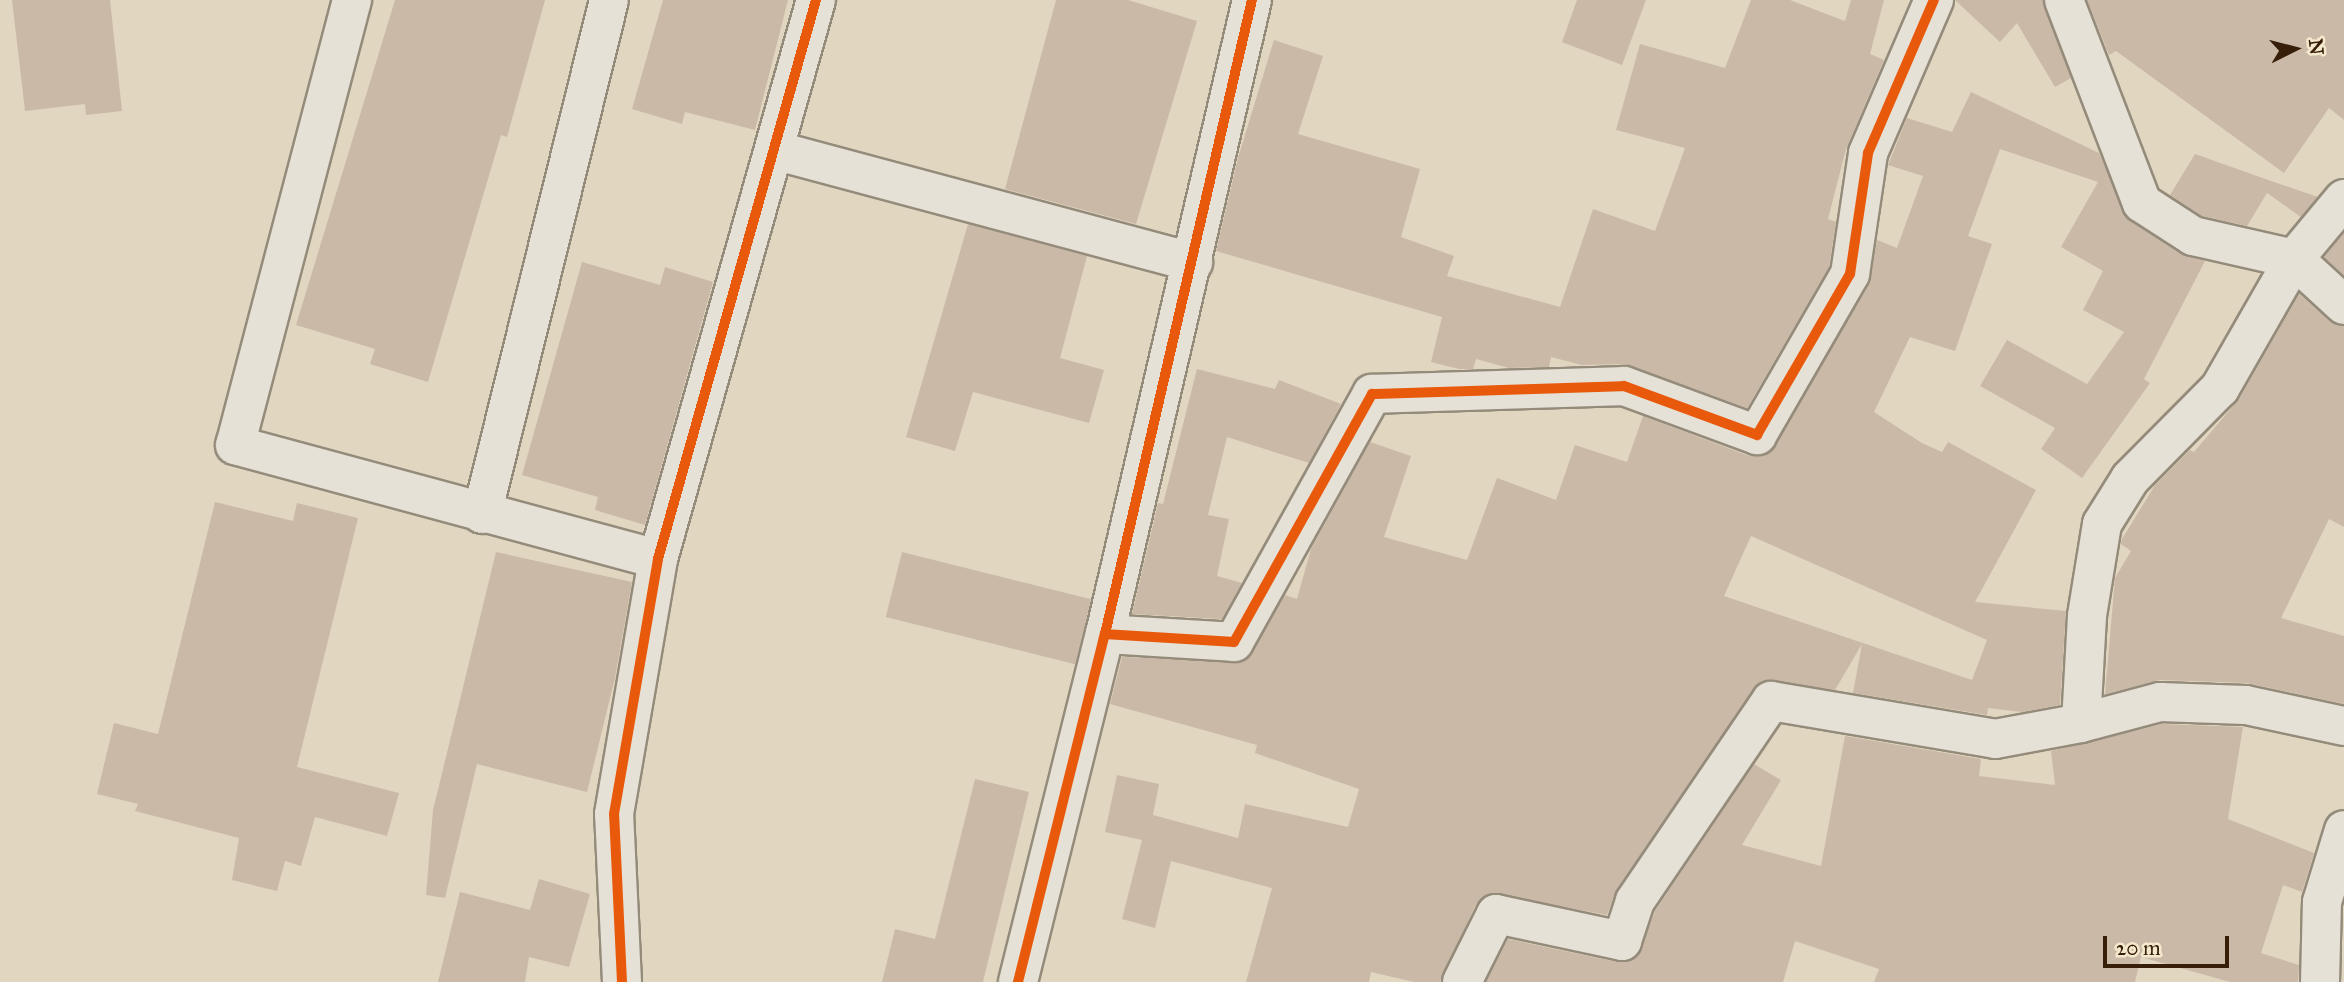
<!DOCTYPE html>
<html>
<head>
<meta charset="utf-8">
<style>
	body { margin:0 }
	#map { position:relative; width:2344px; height:982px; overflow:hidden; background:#e1d6bf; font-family:"IM FELL Great Primer",serif }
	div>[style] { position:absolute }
	.building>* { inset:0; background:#cbb9a7; transform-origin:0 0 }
	.roads { filter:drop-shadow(2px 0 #948b7b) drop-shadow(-2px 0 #948b7b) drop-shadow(0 2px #948b7b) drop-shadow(0 -2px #948b7b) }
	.minor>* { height:38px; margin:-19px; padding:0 19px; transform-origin:19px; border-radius:19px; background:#e6e1d6 }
	.cycleway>* { height:10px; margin:-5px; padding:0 5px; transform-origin:5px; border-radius:5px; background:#e8590c }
	span { translate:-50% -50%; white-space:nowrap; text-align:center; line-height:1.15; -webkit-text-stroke:7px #f4e8cd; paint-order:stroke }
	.north { position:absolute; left:2260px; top:14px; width:70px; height:70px; -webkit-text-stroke:5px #f4e8cd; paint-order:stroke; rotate:84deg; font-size:19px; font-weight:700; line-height:28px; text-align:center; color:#371e09 }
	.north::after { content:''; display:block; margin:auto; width:24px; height:32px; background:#371e09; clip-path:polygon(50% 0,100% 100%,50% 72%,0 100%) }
	.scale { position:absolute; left:2103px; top:936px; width:126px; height:32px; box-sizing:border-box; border:4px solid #371e09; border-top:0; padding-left:9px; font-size:21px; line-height:24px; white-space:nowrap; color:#371e09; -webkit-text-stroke:5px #f4e8cd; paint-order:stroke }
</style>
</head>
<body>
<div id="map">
	<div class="building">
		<div style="clip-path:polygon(12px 0,110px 0,122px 111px,86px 115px,85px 104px,25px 111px)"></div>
		<div style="clip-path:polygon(395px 0,545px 0,507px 137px,501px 135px,428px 382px,370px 364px,375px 349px,296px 325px)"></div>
		<div style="clip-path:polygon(663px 0,788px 0,755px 130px,685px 112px,682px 124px,632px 109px)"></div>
		<div style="clip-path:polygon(1056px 0,1128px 0,1197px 21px,1136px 224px,1005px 189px)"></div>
		<div style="clip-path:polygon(1577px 0,1646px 0,1622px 65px,1562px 42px)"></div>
		<div style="clip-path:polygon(1751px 0,1790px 0,1845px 21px,1851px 0,1884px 0,1870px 54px,1884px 60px,1846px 149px,1828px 219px,1836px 222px,1829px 267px,1747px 408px,1624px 364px,1582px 365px,1551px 357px,1549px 367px,1509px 368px,1476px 359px,1473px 369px,1459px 369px,1431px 362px,1442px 317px,1216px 251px,1238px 158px,1274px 40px,1323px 56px,1298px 134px,1420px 169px,1401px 237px,1454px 256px,1447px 276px,1560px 307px,1593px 209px,1655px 231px,1685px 148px,1616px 130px,1640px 44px,1725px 68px)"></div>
		<div style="clip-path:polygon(1955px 0,2043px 0,2071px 78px,2055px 87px,2017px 23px,2000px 42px)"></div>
		<div style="clip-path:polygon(2087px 0,2344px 0,2344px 120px,2329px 108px,2284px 173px,2116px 51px,2109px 55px)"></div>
		<div style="clip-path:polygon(evenodd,1971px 92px,2099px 153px,2130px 221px,2181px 254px,2205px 261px,2144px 379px,2150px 383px,2082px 478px,2041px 449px,2055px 428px,1980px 386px,2007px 340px,2087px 384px,2124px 332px,2083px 310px,2103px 271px,2061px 247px,2098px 182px,2000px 149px,1968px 236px,1992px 244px,1955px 351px,1910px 337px,1874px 412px,1922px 443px,1942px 452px,1948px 442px,2036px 490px,1975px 602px,2066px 611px,2060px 705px,2022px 712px,1988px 708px,1987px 715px,1853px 693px,1862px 644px,1835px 690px,1762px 681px,1617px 889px,1607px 915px,1491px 893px,1476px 904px,1440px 982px,1414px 982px,1371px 972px,1369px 982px,1246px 982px,1272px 888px,1171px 861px,1155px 928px,1122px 919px,1142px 840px,1105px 832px,1117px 775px,1159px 784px,1153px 815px,1238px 838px,1245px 804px,1348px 827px,1359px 789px,1255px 753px,1257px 745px,1110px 704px,1122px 657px,1245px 661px,1285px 595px,1297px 599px,1311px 549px,1370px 442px,1411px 456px,1384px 537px,1467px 560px,1497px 478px,1556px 500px,1575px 445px,1627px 462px,1643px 416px,1749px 456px,1769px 453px,1869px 285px,1877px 240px,1897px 248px,1923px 176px,1888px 165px,1907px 118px,1952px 132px,1971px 92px,1751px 536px,1987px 640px,1972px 680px,1724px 596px,1751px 536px)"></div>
		<div style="clip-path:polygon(2195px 154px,2274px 182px,2318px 197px,2301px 217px,2267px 193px,2247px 226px,2202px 216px,2170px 195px)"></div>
		<div style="clip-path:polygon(968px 224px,1087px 256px,1060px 358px,1104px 370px,1089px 423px,973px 392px,955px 451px,906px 437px)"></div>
		<div style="clip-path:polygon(2344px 233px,2344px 275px,2324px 257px)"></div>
		<div style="clip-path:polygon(582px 262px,660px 285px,665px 267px,713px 282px,645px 525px,595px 510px,598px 497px,522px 475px)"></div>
		<div style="clip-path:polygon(2299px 294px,2329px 321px,2344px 326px,2344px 527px,2329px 519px,2281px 618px,2344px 636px,2344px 704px,2247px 683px,2160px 680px,2105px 694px,2115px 578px,2131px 551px,2121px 544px,2122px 539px,2155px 485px,2190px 450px,2194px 452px,2239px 399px)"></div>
		<div style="clip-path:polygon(1197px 369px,1275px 389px,1279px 380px,1341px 404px,1309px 463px,1227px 437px,1208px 515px,1229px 519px,1217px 576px,1242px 583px,1222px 619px,1132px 614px,1158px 503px,1163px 504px)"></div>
		<div style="clip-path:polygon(215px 502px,293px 521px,297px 503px,358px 518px,297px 767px,399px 793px,387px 836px,315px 817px,301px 866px,285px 861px,277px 891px,232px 880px,239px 838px,135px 811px,138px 804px,97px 794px,114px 723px,158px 734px)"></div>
		<div style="clip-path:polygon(496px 552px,632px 582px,615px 678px,587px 792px,477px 764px,445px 898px,426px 895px,433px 810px)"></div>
		<div style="left:902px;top:552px;width:195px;height:67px;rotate:14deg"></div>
		<div style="clip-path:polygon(2162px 724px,2243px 727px,2228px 819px,2314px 853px,2302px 892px,2283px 885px,2261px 953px,2299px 965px,2298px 982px,2230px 982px,2141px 957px,2135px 982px,1874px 982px,1879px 969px,1795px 941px,1783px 982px,1486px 982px,1508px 939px,1617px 962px,1637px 957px,1655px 911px,1754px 764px,1781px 780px,1742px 845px,1821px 866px,1845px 736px,1981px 759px,1979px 776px,2055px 785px,2051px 751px)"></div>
		<div style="clip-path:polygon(975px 779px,1029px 792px,983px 982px,882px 982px,895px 929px,935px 939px)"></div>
		<div style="clip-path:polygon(539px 879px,590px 894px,569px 967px,529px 957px,525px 982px,438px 982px,460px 892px,530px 910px)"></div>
	</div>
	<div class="roads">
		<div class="minor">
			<div style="left:352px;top:0;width:460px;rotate:104.7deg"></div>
			<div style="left:235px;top:445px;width:438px;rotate:15.1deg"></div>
			<div style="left:2064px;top:0;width:217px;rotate:69deg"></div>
			<div style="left:2142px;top:203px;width:61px;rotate:32.9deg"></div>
			<div style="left:2193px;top:236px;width:104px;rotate:12.8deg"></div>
			<div style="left:2294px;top:259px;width:68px;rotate:42.6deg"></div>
			<div style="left:774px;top:150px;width:434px;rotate:15deg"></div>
			<div style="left:2344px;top:199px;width:78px;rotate:129.8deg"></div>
			<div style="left:2294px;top:259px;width:149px;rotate:119.8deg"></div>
			<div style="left:2220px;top:388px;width:128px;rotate:134.7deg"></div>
			<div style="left:2130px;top:479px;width:53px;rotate:121.9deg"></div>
			<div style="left:2102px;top:524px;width:93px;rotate:99.3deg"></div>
			<div style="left:2087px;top:616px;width:107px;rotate:93.2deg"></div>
			<div style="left:2081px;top:723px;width:82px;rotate:-14.9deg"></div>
			<div style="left:2160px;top:702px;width:86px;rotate:2deg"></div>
			<div style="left:2246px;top:705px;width:100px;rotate:12.1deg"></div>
			<div style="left:482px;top:514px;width:529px;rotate:-76.12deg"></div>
			<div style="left:1105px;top:634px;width:129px;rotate:3.5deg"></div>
			<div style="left:1234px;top:642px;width:284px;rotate:-60.9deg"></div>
			<div style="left:1372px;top:394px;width:252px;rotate:-1.8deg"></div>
			<div style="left:1624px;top:386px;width:142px;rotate:20.2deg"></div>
			<div style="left:1757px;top:435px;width:186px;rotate:-60deg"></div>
			<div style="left:1850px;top:274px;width:122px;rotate:-81.5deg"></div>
			<div style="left:1868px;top:153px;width:167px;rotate:-66.7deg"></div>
			<div style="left:622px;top:982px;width:168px;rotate:-92.7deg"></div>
			<div style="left:614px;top:814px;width:259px;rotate:-80.2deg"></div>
			<div style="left:658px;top:559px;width:581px;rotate:-74.22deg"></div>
			<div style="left:1018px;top:982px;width:359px;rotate:-76deg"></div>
			<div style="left:1105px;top:634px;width:651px;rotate:-76.95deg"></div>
			<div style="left:1462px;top:982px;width:76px;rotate:-63.4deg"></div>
			<div style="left:1496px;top:914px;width:129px;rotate:12.1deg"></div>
			<div style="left:1622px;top:941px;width:42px;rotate:-72deg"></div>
			<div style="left:1635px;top:901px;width:242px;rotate:-55.8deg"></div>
			<div style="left:1771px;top:701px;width:227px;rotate:9.6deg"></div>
			<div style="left:1995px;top:739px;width:87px;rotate:-10.5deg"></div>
			<div style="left:2320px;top:982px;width:80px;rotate:-88.6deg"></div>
			<div style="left:2322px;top:902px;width:75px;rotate:-73deg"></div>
		</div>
	</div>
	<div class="cycleway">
		<div style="left:1105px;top:634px;width:129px;rotate:3.5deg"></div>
		<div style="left:1234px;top:642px;width:284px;rotate:-60.9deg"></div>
		<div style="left:1372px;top:394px;width:252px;rotate:-1.8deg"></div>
		<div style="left:1624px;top:386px;width:142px;rotate:20.2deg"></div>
		<div style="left:1757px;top:435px;width:186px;rotate:-60deg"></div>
		<div style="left:1850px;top:274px;width:122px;rotate:-81.5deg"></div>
		<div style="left:1868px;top:153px;width:167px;rotate:-66.7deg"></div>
		<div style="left:622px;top:982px;width:168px;rotate:-92.7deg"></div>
		<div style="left:614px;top:814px;width:259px;rotate:-80.2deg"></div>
		<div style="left:658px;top:559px;width:581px;rotate:-74.22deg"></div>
		<div style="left:1018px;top:982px;width:359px;rotate:-76deg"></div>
		<div style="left:1105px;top:634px;width:651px;rotate:-76.95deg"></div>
	</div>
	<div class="north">N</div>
	<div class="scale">20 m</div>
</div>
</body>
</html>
